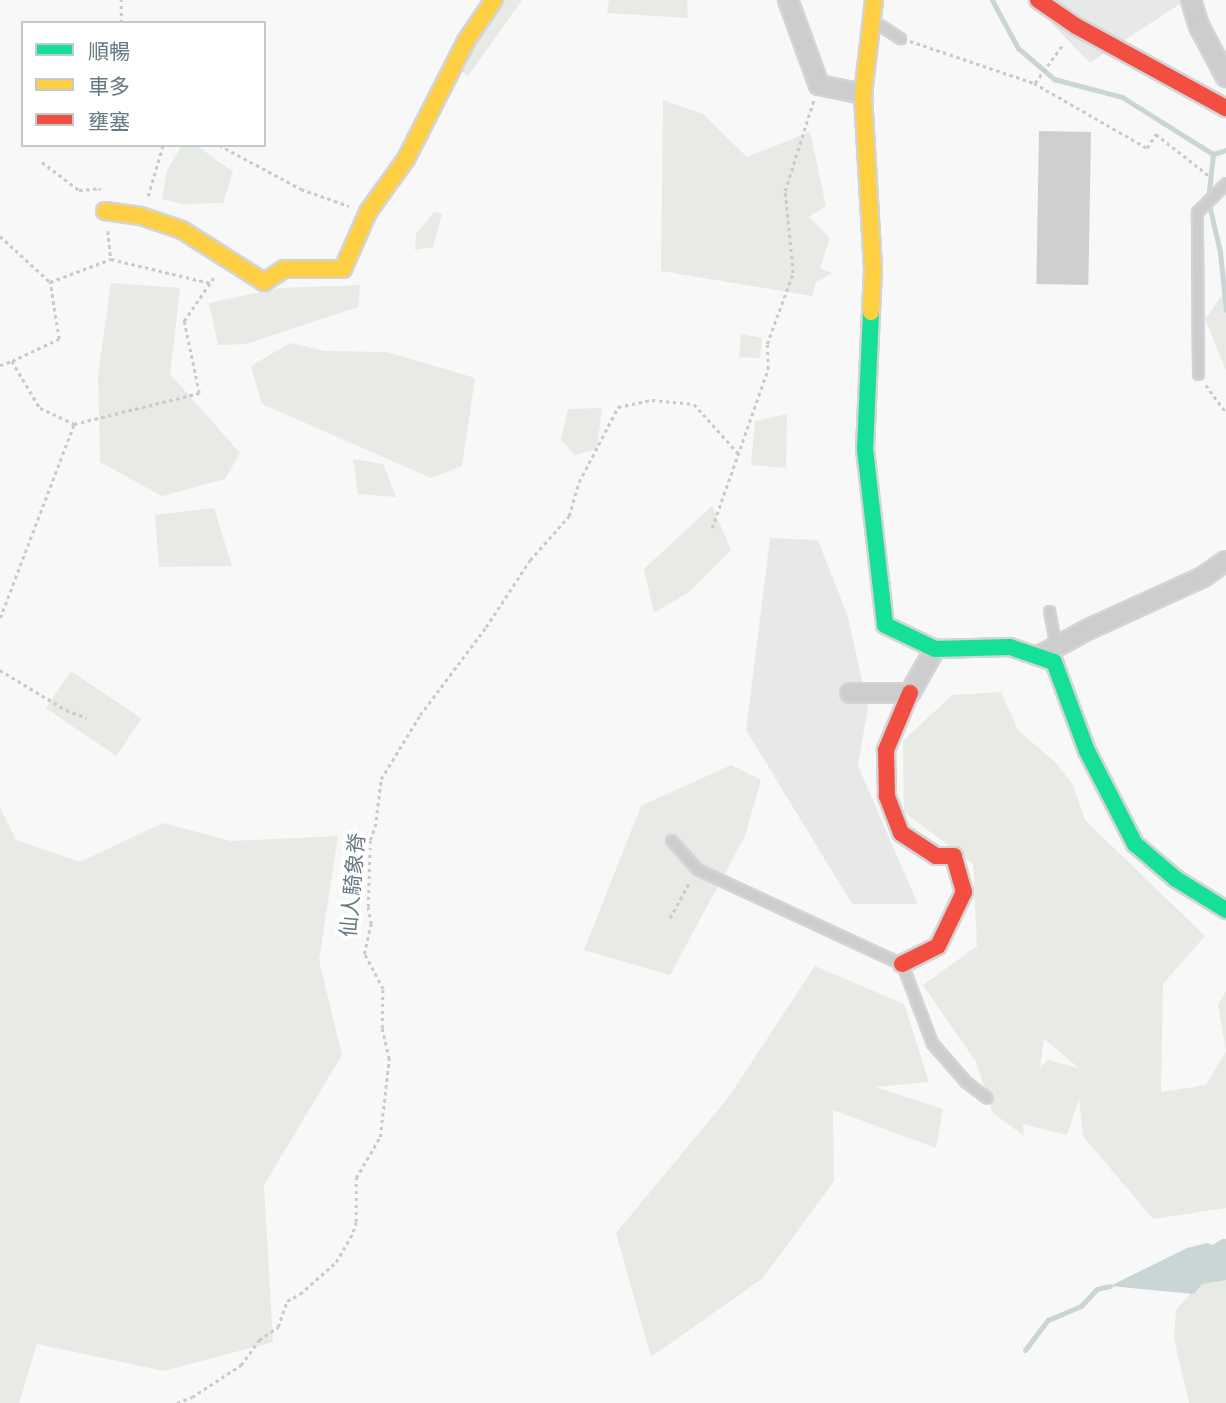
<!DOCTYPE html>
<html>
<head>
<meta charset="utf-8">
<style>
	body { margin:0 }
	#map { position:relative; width:1226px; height:1403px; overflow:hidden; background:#f8f8f8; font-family:"Varela Round","Noto Sans TC",sans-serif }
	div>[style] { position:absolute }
	.built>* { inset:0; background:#e7e9e8 }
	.green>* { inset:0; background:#e8eae5; transform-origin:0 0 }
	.water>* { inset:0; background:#cad5d6 }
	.stream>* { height:5px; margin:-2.5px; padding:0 2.5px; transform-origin:2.5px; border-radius:2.5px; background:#cad5d6 }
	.building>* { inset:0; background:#cdcfd0; transform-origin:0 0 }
	.path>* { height:2.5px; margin-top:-1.25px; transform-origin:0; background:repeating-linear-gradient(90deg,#c9cacb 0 3.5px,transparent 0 7px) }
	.roads { filter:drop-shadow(2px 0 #d3d4d5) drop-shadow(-2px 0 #d3d4d5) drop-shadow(0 2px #d3d4d5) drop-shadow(0 -2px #d3d4d5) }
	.lane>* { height:9px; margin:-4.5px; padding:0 4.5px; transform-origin:4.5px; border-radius:4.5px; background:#cbcdce }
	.street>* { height:18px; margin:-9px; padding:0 9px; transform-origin:9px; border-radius:9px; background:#cbcdce }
	.fast>* { height:16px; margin:-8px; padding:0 8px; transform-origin:8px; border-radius:8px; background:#16e098 }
	.slow>* { height:16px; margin:-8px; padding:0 8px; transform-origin:8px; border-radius:8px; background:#ffcf43 }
	.jam>* { height:16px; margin:-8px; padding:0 8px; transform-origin:8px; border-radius:8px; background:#f24e42 }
	span { translate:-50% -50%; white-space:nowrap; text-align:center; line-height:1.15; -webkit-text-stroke:7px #fff; paint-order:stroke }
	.street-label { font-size:21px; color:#657a82 }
	.legend { position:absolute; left:21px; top:21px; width:245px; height:126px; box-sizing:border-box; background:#fff; border:2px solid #c1cacd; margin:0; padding:9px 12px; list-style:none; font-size:21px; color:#657a82 }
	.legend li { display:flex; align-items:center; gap:14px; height:35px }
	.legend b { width:35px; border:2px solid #c1cacd }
</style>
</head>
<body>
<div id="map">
	<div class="built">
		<div style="clip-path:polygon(1029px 0,1186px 0,1090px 63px)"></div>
		<div style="clip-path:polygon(770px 538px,818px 540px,848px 617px,868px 708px,858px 766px,918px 904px,852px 904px,746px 730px)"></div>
	</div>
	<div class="green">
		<div style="clip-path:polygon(502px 0,522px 0,468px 76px,457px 69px)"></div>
		<div style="clip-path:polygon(609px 0,687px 0,688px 18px,607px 13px)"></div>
		<div style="clip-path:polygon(663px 100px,703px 114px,747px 157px,810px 132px,826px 206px,809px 217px,830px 238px,820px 268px,832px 273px,816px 282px,812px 296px,661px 271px)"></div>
		<div style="clip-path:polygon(182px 145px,196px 145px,233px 172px,223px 203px,182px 204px,162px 199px,167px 170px)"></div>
		<div style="clip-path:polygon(434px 212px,442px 214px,433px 247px,415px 250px,416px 234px)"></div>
		<div style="clip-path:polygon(111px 283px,180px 288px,170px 374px,240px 453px,225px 479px,162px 496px,100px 462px,98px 375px)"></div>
		<div style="clip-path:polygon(360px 285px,358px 307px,246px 344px,218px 345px,209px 303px,280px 288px)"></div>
		<div style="clip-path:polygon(1226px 290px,1226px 370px,1205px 319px)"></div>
		<div style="clip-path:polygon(741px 334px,762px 338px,760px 358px,739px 357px)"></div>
		<div style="clip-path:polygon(290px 343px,325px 351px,387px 352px,475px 378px,462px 466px,431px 478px,262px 404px,251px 366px)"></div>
		<div style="clip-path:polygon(602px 408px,597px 449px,575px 455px,561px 440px,568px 409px)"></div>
		<div style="clip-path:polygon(787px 414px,786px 468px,751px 465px,755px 421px)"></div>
		<div style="clip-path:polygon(353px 459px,383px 464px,396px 497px,358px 494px)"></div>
		<div style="clip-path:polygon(712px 506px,731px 550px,689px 592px,654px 613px,644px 569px)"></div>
		<div style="clip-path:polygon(214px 508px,232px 566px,159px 567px,155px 515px)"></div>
		<div style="left:71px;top:671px;width:85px;height:45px;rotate:34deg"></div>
		<div style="clip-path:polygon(evenodd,1001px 692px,1018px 730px,1056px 763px,1073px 785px,1085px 820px,1205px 936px,1163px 984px,1161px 1092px,1206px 1085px,1226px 1051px,1218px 1005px,1226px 991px,1226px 1208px,1153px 1219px,1083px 1136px,1079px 1099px,1067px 1135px,1023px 1124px,1024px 1136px,993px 1113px,976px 1062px,923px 985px,977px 946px,973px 864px,904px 812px,903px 741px,952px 695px,1001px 692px,1044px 1039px,1079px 1068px,1047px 1060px,1040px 1068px,1044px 1039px)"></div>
		<div style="clip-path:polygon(731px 765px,761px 780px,745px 836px,670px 975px,584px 950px,641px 806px)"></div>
		<div style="clip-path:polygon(0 808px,16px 840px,80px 862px,163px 823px,231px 841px,338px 836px,319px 960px,342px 1055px,264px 1185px,273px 1342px,164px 1371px,37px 1344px,19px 1403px,0 1403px)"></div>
		<div style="clip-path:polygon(815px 966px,904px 1004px,929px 1082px,875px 1087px,943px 1109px,936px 1148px,833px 1110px,834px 1181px,763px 1278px,651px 1357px,616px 1233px,728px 1098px)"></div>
		<div style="clip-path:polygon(1226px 1267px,1226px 1403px,1189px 1403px,1174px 1339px,1176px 1310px,1212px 1270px)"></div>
	</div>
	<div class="water">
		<div style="clip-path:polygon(1222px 1239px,1226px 1239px,1226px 1280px,1202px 1284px,1194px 1294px,1110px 1286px,1187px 1248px,1207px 1243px,1213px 1245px)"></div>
	</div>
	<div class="stream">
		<div style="left:992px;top:0;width:55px;rotate:61.6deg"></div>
		<div style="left:1018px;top:48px;width:48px;rotate:40.7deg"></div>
		<div style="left:1054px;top:79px;width:70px;rotate:14.8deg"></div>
		<div style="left:1122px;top:97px;width:107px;rotate:32.1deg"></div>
		<div style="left:1213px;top:154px;width:14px;rotate:-17deg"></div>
		<div style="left:1213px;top:154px;width:46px;rotate:96.2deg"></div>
		<div style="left:1208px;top:200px;width:53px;rotate:77deg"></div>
		<div style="left:1220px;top:252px;width:58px;rotate:84.1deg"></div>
		<div style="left:1025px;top:1350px;width:38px;rotate:-53deg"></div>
		<div style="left:1048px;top:1320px;width:36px;rotate:-23deg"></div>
		<div style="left:1081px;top:1306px;width:23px;rotate:-47deg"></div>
		<div style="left:1097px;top:1289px;width:13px;rotate:-13deg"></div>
	</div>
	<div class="building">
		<div style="left:1091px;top:132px;width:153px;height:52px;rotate:91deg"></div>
	</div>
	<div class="path">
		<div style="left:121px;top:23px;width:23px;rotate:-90deg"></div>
		<div style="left:910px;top:41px;width:131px;rotate:18.7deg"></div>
		<div style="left:1034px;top:83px;width:130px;rotate:29.9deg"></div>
		<div style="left:1147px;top:148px;width:17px;rotate:-57deg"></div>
		<div style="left:1156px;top:134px;width:71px;rotate:38.2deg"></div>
		<div style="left:1035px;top:83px;width:49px;rotate:-54.1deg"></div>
		<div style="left:219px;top:145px;width:93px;rotate:28.2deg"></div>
		<div style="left:301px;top:189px;width:51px;rotate:19.5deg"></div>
		<div style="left:42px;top:162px;width:46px;rotate:37.1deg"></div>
		<div style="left:79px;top:190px;width:21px;rotate:-5deg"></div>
		<div style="left:100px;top:188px;width:2px;rotate:90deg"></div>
		<div style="left:148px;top:196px;width:53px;rotate:-73.6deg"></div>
		<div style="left:108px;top:231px;width:28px;rotate:84deg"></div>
		<div style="left:0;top:236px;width:68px;rotate:42.6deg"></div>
		<div style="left:50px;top:282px;width:65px;rotate:-20.7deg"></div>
		<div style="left:111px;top:259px;width:102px;rotate:13.6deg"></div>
		<div style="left:12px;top:361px;width:52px;rotate:-25.1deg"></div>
		<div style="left:59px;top:339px;width:58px;rotate:-99deg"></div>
		<div style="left:0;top:365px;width:13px;rotate:-18deg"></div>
		<div style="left:12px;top:361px;width:55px;rotate:59.2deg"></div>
		<div style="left:40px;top:408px;width:38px;rotate:25deg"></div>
		<div style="left:1206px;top:385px;width:34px;rotate:54deg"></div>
		<div style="left:712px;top:528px;width:169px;rotate:-70.6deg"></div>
		<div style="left:768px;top:369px;width:25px;rotate:-92deg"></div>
		<div style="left:767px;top:344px;width:76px;rotate:-69.9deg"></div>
		<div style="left:793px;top:273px;width:82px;rotate:-95.6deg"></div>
		<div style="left:785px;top:191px;width:96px;rotate:-72.5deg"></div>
		<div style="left:0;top:618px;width:208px;rotate:-69.1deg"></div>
		<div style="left:74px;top:424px;width:129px;rotate:-13.9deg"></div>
		<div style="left:199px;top:393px;width:74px;rotate:-101.8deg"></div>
		<div style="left:184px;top:321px;width:53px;rotate:-55.7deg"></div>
		<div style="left:0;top:670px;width:77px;rotate:31.2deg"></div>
		<div style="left:66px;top:710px;width:22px;rotate:21deg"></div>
		<div style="left:670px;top:918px;width:42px;rotate:-61.6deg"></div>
		<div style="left:177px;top:1403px;width:16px;rotate:-22deg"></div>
		<div style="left:192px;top:1397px;width:59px;rotate:-33.1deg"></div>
		<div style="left:241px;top:1365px;width:31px;rotate:-54deg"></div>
		<div style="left:259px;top:1340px;width:23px;rotate:-34deg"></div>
		<div style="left:278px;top:1327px;width:28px;rotate:-71deg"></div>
		<div style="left:287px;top:1301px;width:15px;rotate:-28deg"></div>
		<div style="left:300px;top:1294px;width:48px;rotate:-41.6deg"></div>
		<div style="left:336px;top:1262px;width:34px;rotate:-60deg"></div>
		<div style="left:353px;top:1232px;width:10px;rotate:-73deg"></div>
		<div style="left:356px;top:1222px;width:44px;rotate:-90deg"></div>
		<div style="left:356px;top:1178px;width:48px;rotate:-59.7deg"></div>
		<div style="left:380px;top:1137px;width:79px;rotate:-83.4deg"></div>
		<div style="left:389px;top:1059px;width:32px;rotate:-103deg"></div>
		<div style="left:382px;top:1028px;width:39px;rotate:-89deg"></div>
		<div style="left:383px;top:989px;width:40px;rotate:-118deg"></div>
		<div style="left:364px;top:954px;width:31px;rotate:-77deg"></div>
		<div style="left:371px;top:924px;width:17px;rotate:-100deg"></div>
		<div style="left:368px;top:907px;width:67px;rotate:-88.3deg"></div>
		<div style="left:370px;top:840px;width:14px;rotate:-69deg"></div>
		<div style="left:375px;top:827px;width:48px;rotate:-82.9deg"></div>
		<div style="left:381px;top:779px;width:75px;rotate:-58.6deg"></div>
		<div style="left:420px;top:715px;width:110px;rotate:-53.1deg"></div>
		<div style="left:486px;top:627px;width:80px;rotate:-56.7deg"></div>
		<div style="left:530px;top:560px;width:59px;rotate:-48.4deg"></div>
		<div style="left:569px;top:516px;width:35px;rotate:-74deg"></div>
		<div style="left:579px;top:482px;width:85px;rotate:-62.5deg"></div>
		<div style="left:618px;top:407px;width:35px;rotate:-12deg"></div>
		<div style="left:652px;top:400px;width:42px;rotate:5.4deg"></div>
		<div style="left:694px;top:404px;width:69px;rotate:48deg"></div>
	</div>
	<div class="roads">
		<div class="lane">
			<div style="left:875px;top:22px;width:30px;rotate:33deg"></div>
			<div style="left:1198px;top:374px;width:162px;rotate:-90.4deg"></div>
			<div style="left:1197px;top:212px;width:41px;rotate:-45deg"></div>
			<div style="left:1049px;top:611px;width:37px;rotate:79deg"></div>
			<div style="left:671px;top:840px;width:39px;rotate:48deg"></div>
			<div style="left:697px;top:869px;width:226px;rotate:24.9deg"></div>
			<div style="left:902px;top:964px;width:85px;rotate:69.2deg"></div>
			<div style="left:932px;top:1043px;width:52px;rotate:48.9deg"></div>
			<div style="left:966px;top:1082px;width:26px;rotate:37deg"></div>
		</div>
		<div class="street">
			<div style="left:788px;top:0;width:90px;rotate:70deg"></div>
			<div style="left:819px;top:85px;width:45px;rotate:11.6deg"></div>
			<div style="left:1191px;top:0;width:27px;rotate:73deg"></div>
			<div style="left:1199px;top:26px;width:58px;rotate:62.1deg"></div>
			<div style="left:1039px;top:656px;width:57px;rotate:-28.4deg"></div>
			<div style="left:1089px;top:629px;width:125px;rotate:-24.5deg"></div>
			<div style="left:1203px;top:577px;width:28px;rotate:-35deg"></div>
			<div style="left:850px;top:693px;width:60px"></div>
			<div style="left:910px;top:693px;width:51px;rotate:-60.4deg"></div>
		</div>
		<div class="fast">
			<div style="left:871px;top:312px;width:137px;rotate:92.5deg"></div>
			<div style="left:865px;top:449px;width:177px;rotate:83.5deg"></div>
			<div style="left:885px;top:625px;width:55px;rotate:25.6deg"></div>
			<div style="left:935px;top:649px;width:75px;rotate:-1.5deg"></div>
			<div style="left:1010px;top:647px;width:46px;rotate:18.8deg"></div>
			<div style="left:1054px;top:662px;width:95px;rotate:69.7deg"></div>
			<div style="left:1087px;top:751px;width:105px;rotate:62.7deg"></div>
			<div style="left:1135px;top:844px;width:54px;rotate:40.5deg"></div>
			<div style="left:1176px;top:879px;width:59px;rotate:31.8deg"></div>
		</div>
		<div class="slow">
			<div style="left:105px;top:211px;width:36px;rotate:8deg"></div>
			<div style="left:141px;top:216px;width:43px;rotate:18.9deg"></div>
			<div style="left:182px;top:230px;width:97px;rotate:32.4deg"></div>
			<div style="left:264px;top:282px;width:24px;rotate:-33deg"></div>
			<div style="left:284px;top:269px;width:59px"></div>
			<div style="left:343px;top:269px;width:62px;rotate:-66.3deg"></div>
			<div style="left:368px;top:212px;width:65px;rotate:-54.4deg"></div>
			<div style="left:406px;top:159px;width:132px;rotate:-63deg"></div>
			<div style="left:466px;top:41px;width:50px;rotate:-55.7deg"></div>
			<div style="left:871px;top:312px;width:43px;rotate:-87.3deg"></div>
			<div style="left:873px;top:269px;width:175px;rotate:-93.3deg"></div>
			<div style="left:863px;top:94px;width:95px;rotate:-83.3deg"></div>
		</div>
		<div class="jam">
			<div style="left:1038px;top:0;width:46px;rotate:34.4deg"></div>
			<div style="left:1076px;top:26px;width:171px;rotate:28.7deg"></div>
			<div style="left:902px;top:964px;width:40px;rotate:-26.6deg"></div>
			<div style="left:938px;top:946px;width:60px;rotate:-64.3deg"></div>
			<div style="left:964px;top:892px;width:37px;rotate:-106deg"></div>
			<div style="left:954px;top:856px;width:18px;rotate:180deg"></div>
			<div style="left:936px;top:856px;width:42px;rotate:-146.7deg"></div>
			<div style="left:901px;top:833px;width:40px;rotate:-111deg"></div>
			<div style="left:887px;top:796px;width:46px;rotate:-91.2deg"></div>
			<div style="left:886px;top:750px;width:62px;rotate:-67.2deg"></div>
		</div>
	</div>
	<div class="street-label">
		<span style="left:354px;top:885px;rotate:-85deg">仙人騎象脊</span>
	</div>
	<ul class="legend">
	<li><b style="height:9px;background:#16e098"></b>順暢</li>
	<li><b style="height:9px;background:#ffcf43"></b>車多</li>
	<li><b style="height:9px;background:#f24e42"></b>壅塞</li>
	</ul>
</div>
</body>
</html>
